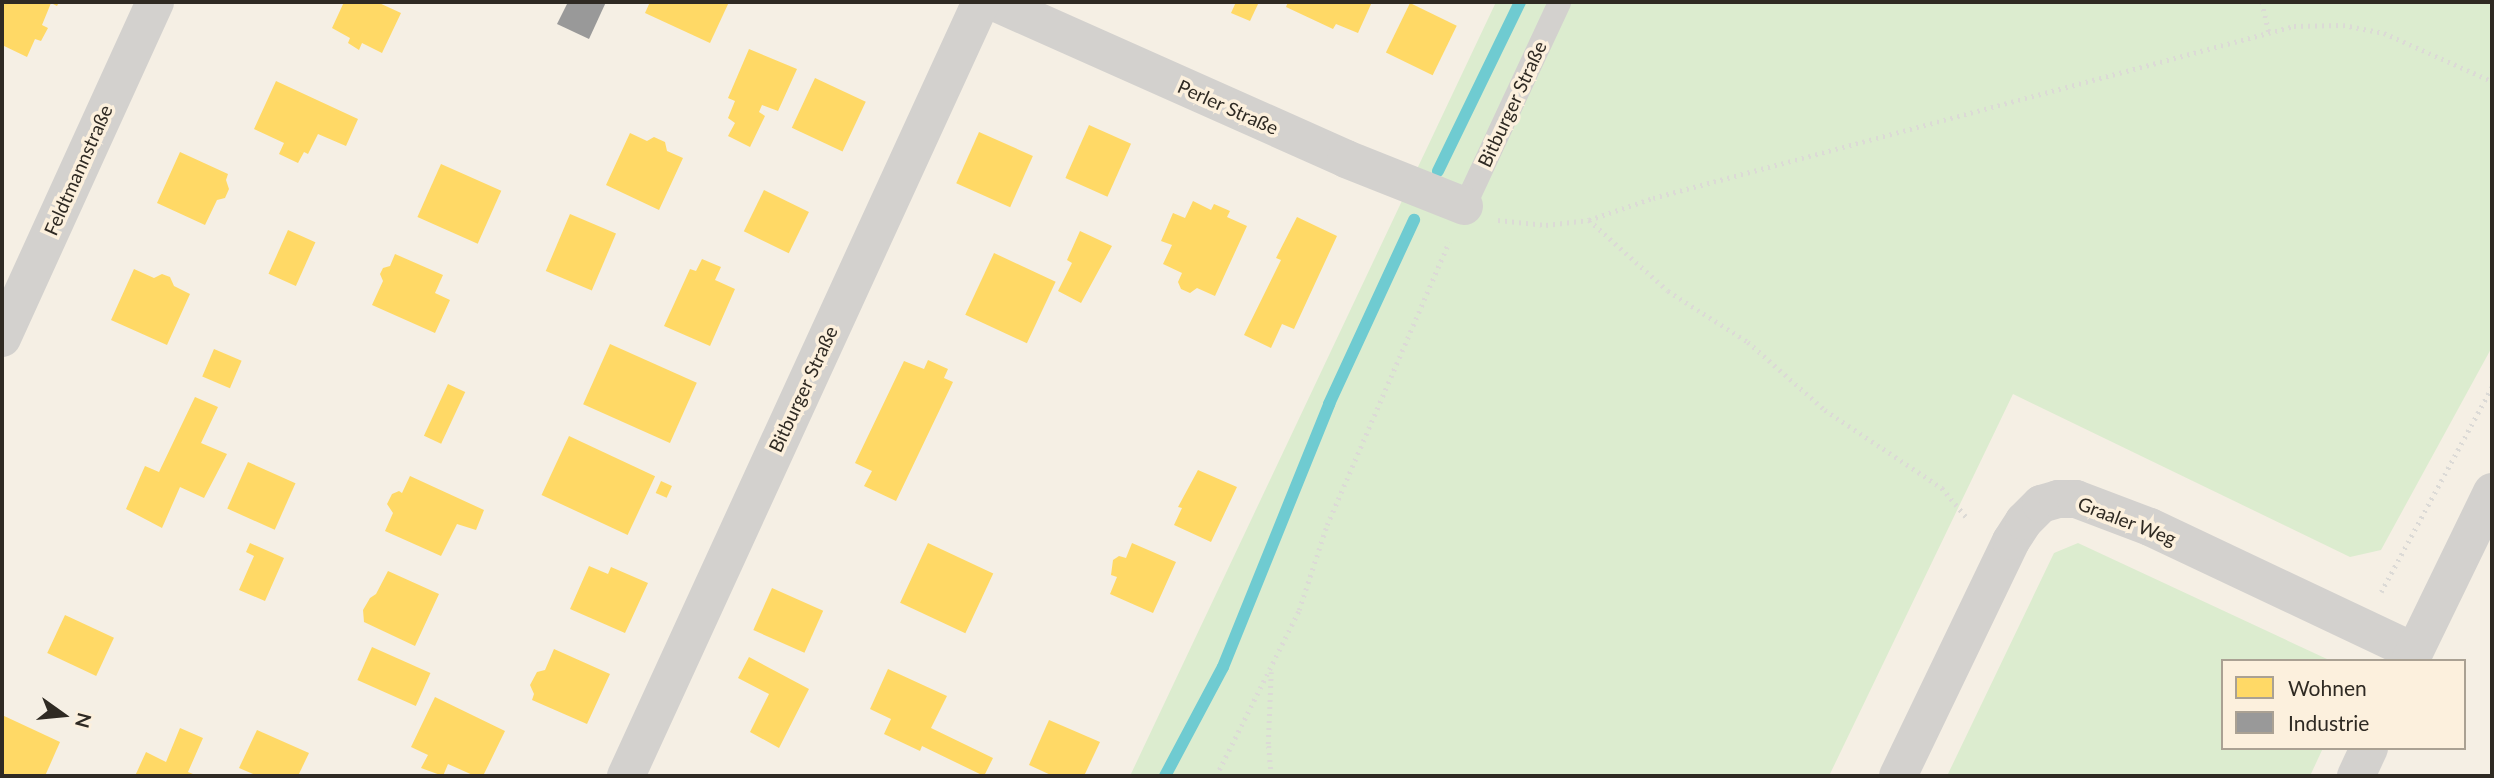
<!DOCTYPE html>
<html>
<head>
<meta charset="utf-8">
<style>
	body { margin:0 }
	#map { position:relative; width:2494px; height:778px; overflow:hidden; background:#f5efe4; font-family:Lato,sans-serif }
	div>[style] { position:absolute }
	.green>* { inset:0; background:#dceccf }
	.homes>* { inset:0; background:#ffd966; transform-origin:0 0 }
	.industry>* { inset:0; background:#999 }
	.stream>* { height:12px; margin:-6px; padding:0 6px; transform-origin:6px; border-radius:6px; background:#6fcbd1 }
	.path>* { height:4.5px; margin-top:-2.25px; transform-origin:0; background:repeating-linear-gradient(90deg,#dcdad6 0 2px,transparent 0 7px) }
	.lane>* { height:23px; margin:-11.5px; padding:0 11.5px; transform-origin:11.5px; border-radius:11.5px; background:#d3d1ce }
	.street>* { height:38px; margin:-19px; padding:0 19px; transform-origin:19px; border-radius:19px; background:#d3d1ce }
	.secondary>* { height:38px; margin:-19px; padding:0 19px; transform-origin:19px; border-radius:19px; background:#d3d1ce }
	span { translate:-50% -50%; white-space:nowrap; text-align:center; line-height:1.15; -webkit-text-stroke:7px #fcf0dd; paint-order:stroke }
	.street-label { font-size:19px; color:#2f2a23 }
	.frame { position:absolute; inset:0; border:4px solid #2f2a23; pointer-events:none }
	.legend { position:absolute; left:2221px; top:659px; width:245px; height:91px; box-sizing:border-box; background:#fcf0dd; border:2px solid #aaa193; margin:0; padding:9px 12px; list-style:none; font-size:21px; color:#2f2a23 }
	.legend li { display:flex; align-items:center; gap:14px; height:35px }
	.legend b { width:35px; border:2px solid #aaa193 }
	.north { position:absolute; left:28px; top:680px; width:70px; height:70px; -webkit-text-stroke:5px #fcf0dd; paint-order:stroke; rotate:105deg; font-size:19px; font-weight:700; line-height:28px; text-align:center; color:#2f2a23 }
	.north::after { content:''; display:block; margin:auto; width:24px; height:32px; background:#2f2a23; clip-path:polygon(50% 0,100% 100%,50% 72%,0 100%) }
</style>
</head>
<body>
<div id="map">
	<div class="green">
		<div style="clip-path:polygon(1496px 2px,2492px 2px,2492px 347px,2381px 550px,2350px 557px,2013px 394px,1829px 776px,1130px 776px)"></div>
		<div style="clip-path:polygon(2078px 543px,2327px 659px,2223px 661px,2223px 748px,2323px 748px,2310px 776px,1947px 776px,2054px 553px)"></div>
	</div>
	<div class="homes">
		<div style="clip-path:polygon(2px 2px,59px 2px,57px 6px,51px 3px,42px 25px,48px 28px,41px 41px,35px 39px,27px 57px,2px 45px)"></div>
		<div style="clip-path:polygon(344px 2px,377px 2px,401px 13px,382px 53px,362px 43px,359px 50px,348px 43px,350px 38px,332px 28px)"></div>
		<div style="clip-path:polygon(650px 2px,729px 2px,710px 43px,645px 13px)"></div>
		<div style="clip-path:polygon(1236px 2px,1259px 2px,1250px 21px,1231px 13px)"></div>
		<div style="clip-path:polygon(1288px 2px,1372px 2px,1358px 33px,1336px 24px,1333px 29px,1286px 7px)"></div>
		<div style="left:1410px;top:3px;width:52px;height:55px;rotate:26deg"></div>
		<div style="clip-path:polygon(749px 49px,797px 69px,778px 111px,762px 105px,759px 112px,765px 116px,750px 147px,728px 136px,735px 123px,728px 118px,735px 101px,728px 98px)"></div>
		<div style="left:815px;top:78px;width:56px;height:55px;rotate:25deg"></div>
		<div style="clip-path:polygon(276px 81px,358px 119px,346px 146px,318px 134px,308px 154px,304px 152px,298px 163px,279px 154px,284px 143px,254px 129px)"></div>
		<div style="left:1089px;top:125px;width:46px;height:58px;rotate:24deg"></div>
		<div style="left:979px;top:132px;width:59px;height:56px;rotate:24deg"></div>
		<div style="clip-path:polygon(630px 133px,647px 141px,654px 137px,665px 142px,667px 151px,683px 158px,659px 210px,606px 185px)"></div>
		<div style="clip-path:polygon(180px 152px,228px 174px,226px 180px,229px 189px,225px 198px,217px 200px,205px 225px,157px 203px)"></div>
		<div style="left:441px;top:164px;width:66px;height:58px;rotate:24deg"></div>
		<div style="left:764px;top:190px;width:50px;height:46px;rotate:26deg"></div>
		<div style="clip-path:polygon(1193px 201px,1211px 210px,1214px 204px,1230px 211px,1227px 217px,1247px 226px,1215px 296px,1197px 288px,1190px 293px,1181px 289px,1178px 282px,1182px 273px,1163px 264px,1172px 245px,1161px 241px,1173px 213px,1185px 218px)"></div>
		<div style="left:570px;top:214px;width:50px;height:62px;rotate:23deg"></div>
		<div style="clip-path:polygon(1297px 217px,1337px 236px,1294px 329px,1282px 324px,1271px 348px,1244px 335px,1281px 260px,1276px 258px)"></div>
		<div style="left:288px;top:230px;width:30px;height:48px;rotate:24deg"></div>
		<div style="clip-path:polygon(1080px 231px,1112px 246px,1081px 303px,1058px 291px,1072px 263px,1067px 260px)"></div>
		<div style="left:994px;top:253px;width:68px;height:68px;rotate:25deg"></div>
		<div style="clip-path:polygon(395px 254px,443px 275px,435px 293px,450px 300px,435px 333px,372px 305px,383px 281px,380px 274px,383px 268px,390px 266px)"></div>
		<div style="clip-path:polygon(702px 259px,721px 267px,715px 280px,735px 289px,710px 346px,664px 326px,690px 269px,696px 271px)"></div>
		<div style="clip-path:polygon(134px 269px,154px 278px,162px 274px,170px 277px,174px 286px,190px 294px,167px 345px,111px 320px)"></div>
		<div style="left:610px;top:344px;width:95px;height:66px;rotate:24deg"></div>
		<div style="left:214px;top:349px;width:30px;height:30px;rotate:23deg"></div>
		<div style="clip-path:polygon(928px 360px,948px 369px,944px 378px,953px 382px,896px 501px,864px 486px,872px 471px,855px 463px,904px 361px,924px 369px)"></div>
		<div style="left:448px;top:384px;width:19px;height:57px;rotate:25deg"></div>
		<div style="clip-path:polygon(195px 397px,218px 407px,201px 443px,227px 454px,204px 498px,180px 487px,162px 528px,126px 509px,145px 466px,159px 472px)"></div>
		<div style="left:569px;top:436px;width:95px;height:65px;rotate:25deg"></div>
		<div style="left:248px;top:462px;width:52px;height:51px;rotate:24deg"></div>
		<div style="clip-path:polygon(1198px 470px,1237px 487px,1211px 542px,1174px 525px,1182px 508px,1178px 507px)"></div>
		<div style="clip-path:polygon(410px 476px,484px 510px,476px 530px,457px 524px,441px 556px,385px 531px,393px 513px,387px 504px,392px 494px,399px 491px,402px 493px)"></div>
		<div style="left:661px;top:481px;width:12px;height:13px;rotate:24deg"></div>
		<div style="clip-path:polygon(250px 543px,284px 558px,265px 601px,239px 590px,254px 556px,246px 552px)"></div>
		<div style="left:928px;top:543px;width:72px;height:66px;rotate:25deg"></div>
		<div style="clip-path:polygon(1132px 543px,1176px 562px,1153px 613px,1110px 594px,1117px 577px,1111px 575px,1113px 560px,1119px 556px,1126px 558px)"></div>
		<div style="clip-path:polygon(589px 566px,608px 574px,611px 567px,648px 583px,625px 633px,570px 609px)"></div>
		<div style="clip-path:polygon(388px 571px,439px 594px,415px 646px,364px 622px,363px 610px,370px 598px,376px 594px)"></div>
		<div style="left:772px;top:588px;width:56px;height:46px;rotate:24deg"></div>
		<div style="left:65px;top:615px;width:54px;height:42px;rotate:25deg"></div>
		<div style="left:372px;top:647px;width:64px;height:36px;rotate:24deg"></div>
		<div style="clip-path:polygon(554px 649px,610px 674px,587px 724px,532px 700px,534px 694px,530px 685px,537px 672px,545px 670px)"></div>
		<div style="clip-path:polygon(749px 657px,809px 689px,779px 748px,750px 732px,769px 694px,738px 678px)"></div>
		<div style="clip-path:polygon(888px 669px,947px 696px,931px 728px,993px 758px,984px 776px,922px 746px,920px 751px,884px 734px,891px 719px,870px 709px)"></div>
		<div style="clip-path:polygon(435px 697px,505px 731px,483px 776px,475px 776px,448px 764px,443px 776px,421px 768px,428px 755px,411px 747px)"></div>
		<div style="clip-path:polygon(2px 715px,60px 742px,45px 776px,2px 776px)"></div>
		<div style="clip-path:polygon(1049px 720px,1100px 742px,1084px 776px,1053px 776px,1029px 765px)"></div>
		<div style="clip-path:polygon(180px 728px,203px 738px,188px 772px,198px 776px,135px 776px,146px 752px,166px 762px)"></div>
		<div style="clip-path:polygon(257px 730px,309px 753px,298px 776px,258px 776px,239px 768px)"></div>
	</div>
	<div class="industry">
		<div style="clip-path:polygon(568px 2px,606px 2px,589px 39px,557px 24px)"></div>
	</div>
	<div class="stream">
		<div style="left:1438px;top:171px;width:188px;rotate:-64.1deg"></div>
		<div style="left:1165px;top:776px;width:123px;rotate:-62deg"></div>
		<div style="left:1223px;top:667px;width:284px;rotate:-68deg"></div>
		<div style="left:1329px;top:404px;width:203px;rotate:-65.2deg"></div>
	</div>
	<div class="path">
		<div style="left:2262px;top:2px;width:31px;rotate:77deg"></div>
		<div style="left:1498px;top:220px;width:48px;rotate:5.9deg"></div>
		<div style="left:1546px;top:225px;width:43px;rotate:-6.6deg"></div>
		<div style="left:1589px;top:220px;width:68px;rotate:-19deg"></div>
		<div style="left:1653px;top:198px;width:664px;rotate:-15.02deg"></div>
		<div style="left:2294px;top:26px;width:49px;rotate:-1.2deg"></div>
		<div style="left:2343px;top:25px;width:42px;rotate:11deg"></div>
		<div style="left:2384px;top:33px;width:118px;rotate:24deg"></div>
		<div style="left:1589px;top:220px;width:106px;rotate:41.9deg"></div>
		<div style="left:1668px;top:291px;width:95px;rotate:32.5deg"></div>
		<div style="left:1748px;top:342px;width:103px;rotate:41.4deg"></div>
		<div style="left:1825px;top:410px;width:141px;rotate:33.7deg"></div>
		<div style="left:1942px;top:488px;width:40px;rotate:50deg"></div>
		<div style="left:2381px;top:592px;width:233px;rotate:-61.6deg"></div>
		<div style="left:1216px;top:776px;width:186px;rotate:-63.4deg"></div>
		<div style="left:1299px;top:610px;width:89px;rotate:-71.8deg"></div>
		<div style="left:1327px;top:525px;width:308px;rotate:-66.7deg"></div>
		<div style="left:1271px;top:776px;width:32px;rotate:-95deg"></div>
		<div style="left:1268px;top:744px;width:72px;rotate:-87.6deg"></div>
	</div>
	<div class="lane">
		<div style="left:1464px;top:206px;width:225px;rotate:-65deg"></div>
	</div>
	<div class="street">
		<div style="left:994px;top:2px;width:385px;rotate:24deg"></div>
		<div style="left:1346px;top:159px;width:127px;rotate:21.7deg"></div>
		<div style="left:2px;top:338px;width:369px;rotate:-65.5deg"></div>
		<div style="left:626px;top:776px;width:852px;rotate:-65.36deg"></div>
		<div style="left:1898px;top:776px;width:261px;rotate:-64.3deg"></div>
		<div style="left:2011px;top:541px;width:24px;rotate:-57deg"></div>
		<div style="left:2024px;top:521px;width:24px;rotate:-45deg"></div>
		<div style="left:2041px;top:504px;width:18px;rotate:-16deg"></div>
		<div style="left:2058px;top:499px;width:18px"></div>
		<div style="left:2076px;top:499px;width:79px;rotate:20.7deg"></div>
		<div style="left:2150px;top:527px;width:292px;rotate:25.3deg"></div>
	</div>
	<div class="secondary">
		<div style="left:2410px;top:661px;width:188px;rotate:-64.1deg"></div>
		<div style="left:2356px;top:776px;width:31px;rotate:-65deg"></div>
	</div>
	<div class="street-label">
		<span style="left:1512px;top:104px;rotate:-65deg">Bitburger Straße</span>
		<span style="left:1228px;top:107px;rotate:24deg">Perler Straße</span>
		<span style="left:78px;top:170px;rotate:-66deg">Feldtmannstraße</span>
		<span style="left:803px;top:389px;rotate:-65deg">Bitburger Straße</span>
		<span style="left:2127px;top:521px;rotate:21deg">Graaler Weg</span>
	</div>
	<div class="frame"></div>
	<ul class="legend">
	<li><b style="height:19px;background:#ffd966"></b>Wohnen</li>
	<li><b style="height:19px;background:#999"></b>Industrie</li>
	</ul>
	<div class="north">N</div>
</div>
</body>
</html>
